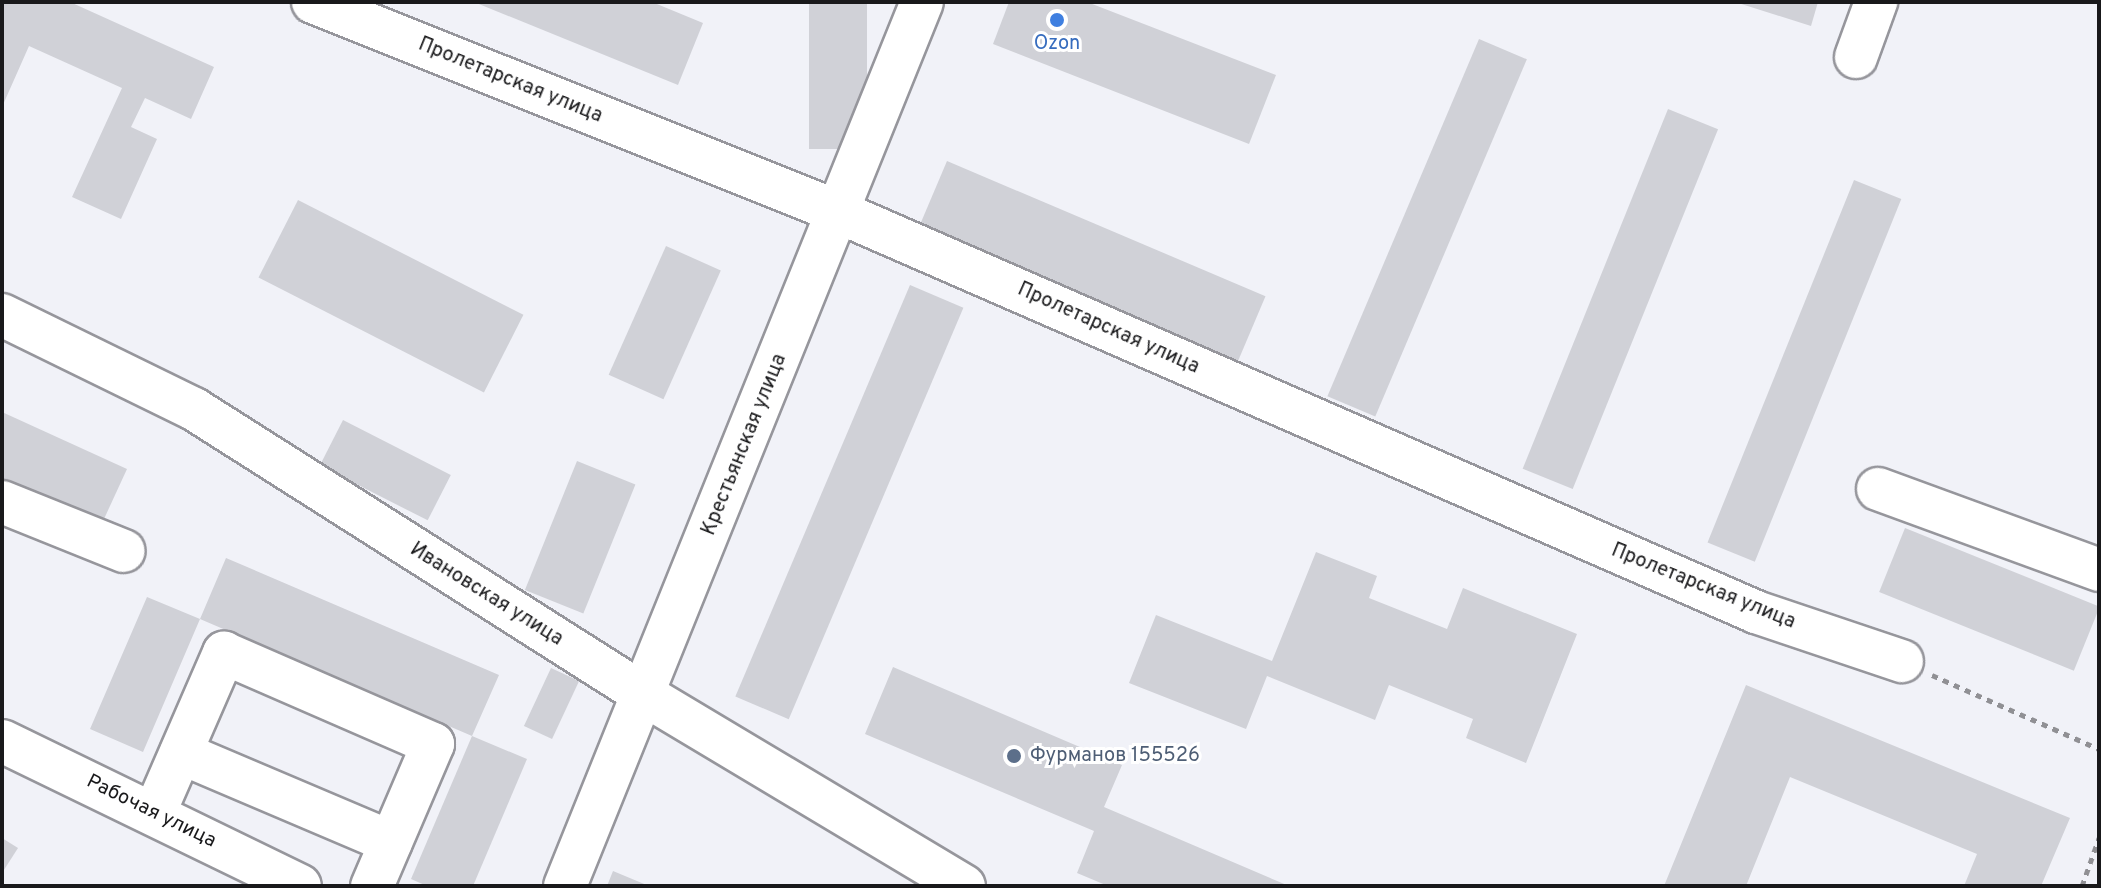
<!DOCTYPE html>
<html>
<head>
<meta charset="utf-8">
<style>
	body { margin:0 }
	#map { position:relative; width:2101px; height:888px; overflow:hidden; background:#f1f2f8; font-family:Overpass,sans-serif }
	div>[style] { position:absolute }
	.building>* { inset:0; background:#d0d1d7; transform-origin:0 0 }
	.path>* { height:5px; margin-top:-2.5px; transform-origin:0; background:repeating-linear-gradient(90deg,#909094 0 6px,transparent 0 12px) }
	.roads { filter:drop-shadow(2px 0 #96969c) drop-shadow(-2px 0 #96969c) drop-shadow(0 2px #96969c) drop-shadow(0 -2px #96969c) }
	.minor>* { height:42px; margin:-21px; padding:0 21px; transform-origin:21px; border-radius:21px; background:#fff }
	.dots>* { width:22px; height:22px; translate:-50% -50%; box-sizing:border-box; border:4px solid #fff; border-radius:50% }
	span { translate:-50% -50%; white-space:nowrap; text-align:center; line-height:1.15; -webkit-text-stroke:6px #fff; paint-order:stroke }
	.shop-label { font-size:20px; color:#366cbe }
	.street-label { font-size:20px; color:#19191b }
	.service-label { font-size:20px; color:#4e5e75 }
	.left { translate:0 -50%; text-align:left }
	.frame { position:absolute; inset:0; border:4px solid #19191b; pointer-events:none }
</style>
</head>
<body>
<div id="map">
	<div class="building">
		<div style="clip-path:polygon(2px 2px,70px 2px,214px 67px,191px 119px,145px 98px,131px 127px,157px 139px,121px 219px,72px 197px,122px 88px,29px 46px,2px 107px)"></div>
		<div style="clip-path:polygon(474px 2px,652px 2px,703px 23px,678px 85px)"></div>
		<div style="left:809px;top:2px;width:58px;height:147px"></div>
		<div style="clip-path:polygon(1009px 2px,1087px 2px,1276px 75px,1249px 144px,993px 44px)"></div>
		<div style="clip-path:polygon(1735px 2px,1818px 2px,1811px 26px)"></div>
		<div style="left:1479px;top:39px;width:52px;height:388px;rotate:23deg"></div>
		<div style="left:1668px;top:109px;width:54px;height:388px;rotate:22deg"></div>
		<div style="left:947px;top:161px;width:346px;height:73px;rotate:23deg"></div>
		<div style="left:1854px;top:180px;width:51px;height:391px;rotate:22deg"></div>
		<div style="left:298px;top:200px;width:253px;height:87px;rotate:27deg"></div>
		<div style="left:666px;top:246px;width:60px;height:141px;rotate:24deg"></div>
		<div style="left:910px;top:285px;width:58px;height:447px;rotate:23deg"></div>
		<div style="clip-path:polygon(2px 412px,127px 469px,98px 532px,2px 489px)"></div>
		<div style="left:343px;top:420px;width:121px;height:51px;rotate:27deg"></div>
		<div style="left:577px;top:461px;width:63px;height:139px;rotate:22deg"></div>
		<div style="left:1905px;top:528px;width:210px;height:69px;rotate:22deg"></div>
		<div style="clip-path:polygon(1316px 552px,1377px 576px,1369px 598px,1447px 629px,1463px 588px,1577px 634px,1526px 763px,1466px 738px,1473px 719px,1389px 685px,1375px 720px,1267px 676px,1246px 729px,1129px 683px,1156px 615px,1272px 661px)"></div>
		<div style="clip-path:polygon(226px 558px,499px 675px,472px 736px,200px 619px,143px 752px,90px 729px,147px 597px,200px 619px)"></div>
		<div style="clip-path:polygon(893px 667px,1122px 765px,1104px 807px,1289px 886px,1108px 886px,1077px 873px,1094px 831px,865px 734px)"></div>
		<div style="left:551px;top:668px;width:31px;height:64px;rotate:25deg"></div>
		<div style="clip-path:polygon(1746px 685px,2070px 818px,2041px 886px,1964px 886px,1977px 854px,1790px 777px,1746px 886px,1664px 886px)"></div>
		<div style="clip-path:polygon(472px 736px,527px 759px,473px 886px,427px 886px,411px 879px)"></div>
		<div style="clip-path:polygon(2px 838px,18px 848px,2px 873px)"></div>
		<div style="clip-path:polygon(613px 871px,649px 886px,607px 886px)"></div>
	</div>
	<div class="path">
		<div style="left:1932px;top:675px;width:183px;rotate:23.9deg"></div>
		<div style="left:2082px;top:886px;width:51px;rotate:-70.5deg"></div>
	</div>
	<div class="roads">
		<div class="minor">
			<div style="left:313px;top:2px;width:569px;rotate:21.78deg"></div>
			<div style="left:841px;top:213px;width:998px;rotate:23.56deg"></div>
			<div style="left:1756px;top:612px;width:154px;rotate:18.6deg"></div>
			<div style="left:1856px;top:57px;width:59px;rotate:-70deg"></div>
			<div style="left:2px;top:315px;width:214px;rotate:26.1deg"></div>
			<div style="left:194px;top:409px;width:532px;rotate:32.41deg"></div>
			<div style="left:643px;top:694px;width:374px;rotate:30.9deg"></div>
			<div style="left:1878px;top:489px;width:235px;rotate:20.1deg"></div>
			<div style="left:2px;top:502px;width:131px;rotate:21.9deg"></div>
			<div style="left:2px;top:741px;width:331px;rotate:25.9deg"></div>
			<div style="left:181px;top:753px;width:228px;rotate:23deg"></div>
			<div style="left:154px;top:814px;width:176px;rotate:-66.5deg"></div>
			<div style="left:224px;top:653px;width:228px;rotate:23.5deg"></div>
			<div style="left:433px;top:744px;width:155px;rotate:113.2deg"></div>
			<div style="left:565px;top:886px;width:953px;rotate:-68.01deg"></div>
		</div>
	</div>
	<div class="dots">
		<div style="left:1057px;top:20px;background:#3f7fe0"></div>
		<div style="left:1014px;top:756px;background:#5c6f8a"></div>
	</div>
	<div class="shop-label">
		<span style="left:1057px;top:44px">Ozon</span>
	</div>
	<div class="street-label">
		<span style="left:510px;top:81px;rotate:22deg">Пролетарская улица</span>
		<span style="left:1108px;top:329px;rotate:24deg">Пролетарская улица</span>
		<span style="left:745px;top:445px;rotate:-68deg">Крестьянская улица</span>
		<span style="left:1703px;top:587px;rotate:22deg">Пролетарская улица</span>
		<span style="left:486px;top:595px;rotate:32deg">Ивановская улица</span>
		<span style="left:151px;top:812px;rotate:26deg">Рабочая улица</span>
	</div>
	<div class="service-label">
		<span class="left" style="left:1030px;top:756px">Фурманов 155526</span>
	</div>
	<div class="frame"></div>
</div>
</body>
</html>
